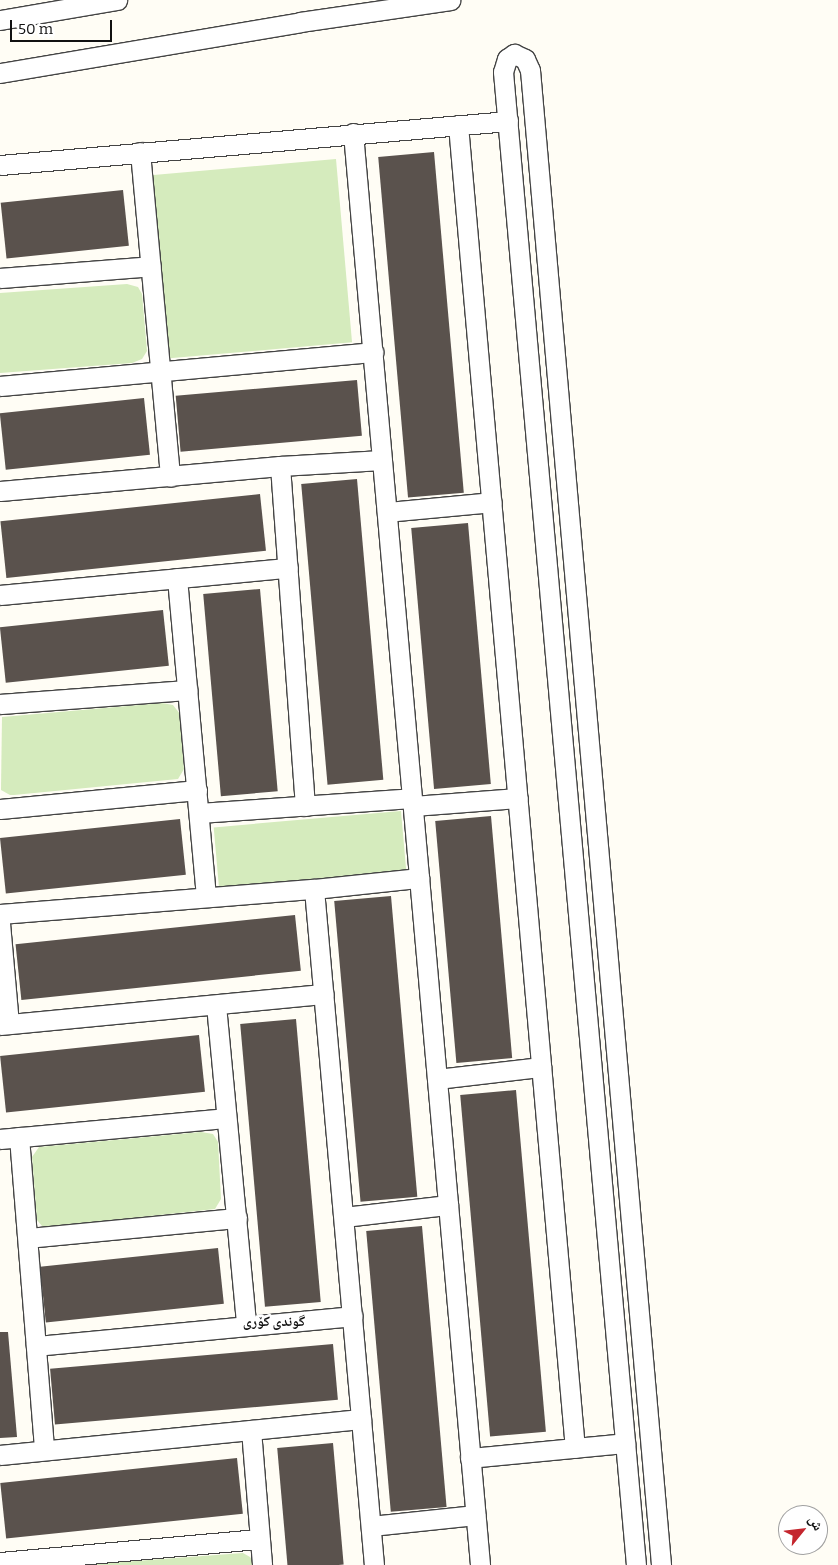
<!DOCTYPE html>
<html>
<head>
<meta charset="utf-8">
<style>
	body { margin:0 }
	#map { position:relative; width:838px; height:1565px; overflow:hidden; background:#fffdf5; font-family:Bitter,"Noto Naskh Arabic",serif }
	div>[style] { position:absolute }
	.green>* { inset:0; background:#d5ebbd; transform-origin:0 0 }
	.building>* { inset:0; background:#5a524d; transform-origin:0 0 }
	.roads { filter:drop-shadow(1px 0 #444) drop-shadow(-1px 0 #444) drop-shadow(0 1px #444) drop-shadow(0 -1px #444) }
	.minor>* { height:19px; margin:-9.5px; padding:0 9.5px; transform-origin:9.5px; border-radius:9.5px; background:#fff }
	span { translate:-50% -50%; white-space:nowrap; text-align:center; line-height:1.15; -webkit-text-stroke:5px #fff; paint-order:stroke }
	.neighbourhood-label { font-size:14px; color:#111; font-weight:700 }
	.north { position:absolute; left:778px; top:1505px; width:50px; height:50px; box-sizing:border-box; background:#fff; border:1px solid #a0a0a0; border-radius:50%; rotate:61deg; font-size:14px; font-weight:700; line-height:20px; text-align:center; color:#111 }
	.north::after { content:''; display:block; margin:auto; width:18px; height:22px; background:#c4262e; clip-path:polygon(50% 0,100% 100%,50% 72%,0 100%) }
	.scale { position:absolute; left:10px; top:20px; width:102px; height:22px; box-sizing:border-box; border:2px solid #111; border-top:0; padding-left:6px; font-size:15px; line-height:18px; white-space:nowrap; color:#111; -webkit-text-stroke:4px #fff; paint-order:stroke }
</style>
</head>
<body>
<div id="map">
	<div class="green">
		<div style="left:336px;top:159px;width:184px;height:186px;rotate:85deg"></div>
		<div style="clip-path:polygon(127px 284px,138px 287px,142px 294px,147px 351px,142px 359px,132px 363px,0 373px,0 293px)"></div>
		<div style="clip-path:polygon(162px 703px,173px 705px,180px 714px,184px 769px,178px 779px,14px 795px,10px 795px,1px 790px,2px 717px)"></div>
		<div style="left:401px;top:811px;width:60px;height:188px;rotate:85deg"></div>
		<div style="clip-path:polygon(201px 1132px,213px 1134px,218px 1142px,221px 1199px,215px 1209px,50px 1227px,42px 1226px,37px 1220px,32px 1157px,39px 1147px)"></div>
		<div style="clip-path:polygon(243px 1553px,250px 1557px,255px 1565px,82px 1565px)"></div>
	</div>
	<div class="building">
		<div style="left:434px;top:152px;width:342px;height:56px;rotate:85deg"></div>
		<div style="left:123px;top:190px;width:56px;height:123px;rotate:84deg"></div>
		<div style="left:357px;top:380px;width:56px;height:182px;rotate:85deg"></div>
		<div style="left:144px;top:398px;width:57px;height:145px;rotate:84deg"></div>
		<div style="left:357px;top:479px;width:302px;height:56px;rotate:85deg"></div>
		<div style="left:260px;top:494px;width:57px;height:261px;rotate:84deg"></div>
		<div style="left:468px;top:523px;width:262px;height:57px;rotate:85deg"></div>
		<div style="left:260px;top:589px;width:203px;height:57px;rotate:85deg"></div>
		<div style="left:163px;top:610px;width:56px;height:164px;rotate:84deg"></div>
		<div style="left:491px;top:816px;width:243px;height:56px;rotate:85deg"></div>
		<div style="left:180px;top:819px;width:56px;height:181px;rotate:84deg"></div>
		<div style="left:391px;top:896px;width:302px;height:57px;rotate:85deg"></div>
		<div style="left:295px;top:915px;width:56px;height:281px;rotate:84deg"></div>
		<div style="left:296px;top:1019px;width:284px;height:56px;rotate:85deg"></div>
		<div style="left:199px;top:1035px;width:57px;height:200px;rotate:84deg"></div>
		<div style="left:516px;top:1090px;width:343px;height:56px;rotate:85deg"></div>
		<div style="left:422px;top:1226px;width:282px;height:56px;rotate:85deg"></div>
		<div style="left:218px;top:1248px;width:56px;height:179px;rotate:84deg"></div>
		<div style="clip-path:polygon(0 1332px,8px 1332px,17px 1437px,0 1438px)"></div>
		<div style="left:333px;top:1344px;width:56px;height:284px;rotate:85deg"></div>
		<div style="left:333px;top:1443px;width:122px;height:56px;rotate:85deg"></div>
		<div style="left:237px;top:1458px;width:56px;height:238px;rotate:84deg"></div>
	</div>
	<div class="roads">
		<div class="minor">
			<div style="left:0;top:20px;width:119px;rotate:-9.7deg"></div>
			<div style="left:0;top:73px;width:304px;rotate:-9.6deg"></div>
			<div style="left:300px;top:22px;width:152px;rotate:-8.3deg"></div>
			<div style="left:458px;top:125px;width:1328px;rotate:84.95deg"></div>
			<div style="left:353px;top:133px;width:1438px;rotate:84.93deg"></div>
			<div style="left:140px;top:152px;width:326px;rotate:84.7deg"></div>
			<div style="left:0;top:165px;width:510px;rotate:-4.95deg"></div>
			<div style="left:0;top:278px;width:151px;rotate:-4.5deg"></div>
			<div style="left:0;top:386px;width:375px;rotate:-5.2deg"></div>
			<div style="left:280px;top:466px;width:341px;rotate:85.8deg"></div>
			<div style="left:0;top:491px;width:281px;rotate:-5.1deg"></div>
			<div style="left:280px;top:466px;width:102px;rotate:-3.4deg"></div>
			<div style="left:387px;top:512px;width:105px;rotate:-5.4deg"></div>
			<div style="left:177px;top:578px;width:320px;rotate:84.8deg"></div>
			<div style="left:0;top:595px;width:289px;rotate:-5.4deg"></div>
			<div style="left:0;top:704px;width:188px;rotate:-4.3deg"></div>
			<div style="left:413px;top:806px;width:105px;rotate:-4.4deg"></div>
			<div style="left:0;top:809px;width:198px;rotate:-5.5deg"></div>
			<div style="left:199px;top:813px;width:213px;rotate:-4deg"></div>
			<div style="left:314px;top:889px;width:679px;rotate:84.93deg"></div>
			<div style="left:0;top:914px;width:315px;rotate:-4.6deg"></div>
			<div style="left:314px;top:889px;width:106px;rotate:-6deg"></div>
			<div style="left:0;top:923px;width:101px;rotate:84.9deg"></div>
			<div style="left:216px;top:1005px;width:321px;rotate:84.6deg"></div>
			<div style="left:0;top:1025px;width:325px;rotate:-5.5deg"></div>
			<div style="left:437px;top:1079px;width:105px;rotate:-6.6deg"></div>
			<div style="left:19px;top:1137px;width:314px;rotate:85.4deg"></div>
			<div style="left:0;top:1139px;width:227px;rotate:-5.3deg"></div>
			<div style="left:344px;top:1217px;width:105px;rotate:-6.6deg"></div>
			<div style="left:28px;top:1238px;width:210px;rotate:-5.5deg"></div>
			<div style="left:36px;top:1346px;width:318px;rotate:-5.4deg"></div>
			<div style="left:251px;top:1430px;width:135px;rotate:85.3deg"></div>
			<div style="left:0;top:1455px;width:363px;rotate:-5.7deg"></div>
			<div style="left:470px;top:1458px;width:156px;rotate:-5.5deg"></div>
			<div style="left:371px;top:1526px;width:105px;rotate:-6deg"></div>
			<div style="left:0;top:1562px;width:260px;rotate:-5.1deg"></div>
			<div style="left:636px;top:1565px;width:1499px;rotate:-95.09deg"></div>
			<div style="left:503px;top:72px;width:14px;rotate:-73deg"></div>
			<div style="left:507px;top:59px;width:9px;rotate:-36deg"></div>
			<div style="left:514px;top:54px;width:12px;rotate:24deg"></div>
			<div style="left:525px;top:59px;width:12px;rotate:66deg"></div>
			<div style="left:530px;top:70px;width:1501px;rotate:84.99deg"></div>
		</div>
	</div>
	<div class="neighbourhood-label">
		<span style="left:274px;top:1322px">گوندی کۆری</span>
	</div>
	<div class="north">ش</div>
	<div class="scale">50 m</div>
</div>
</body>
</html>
